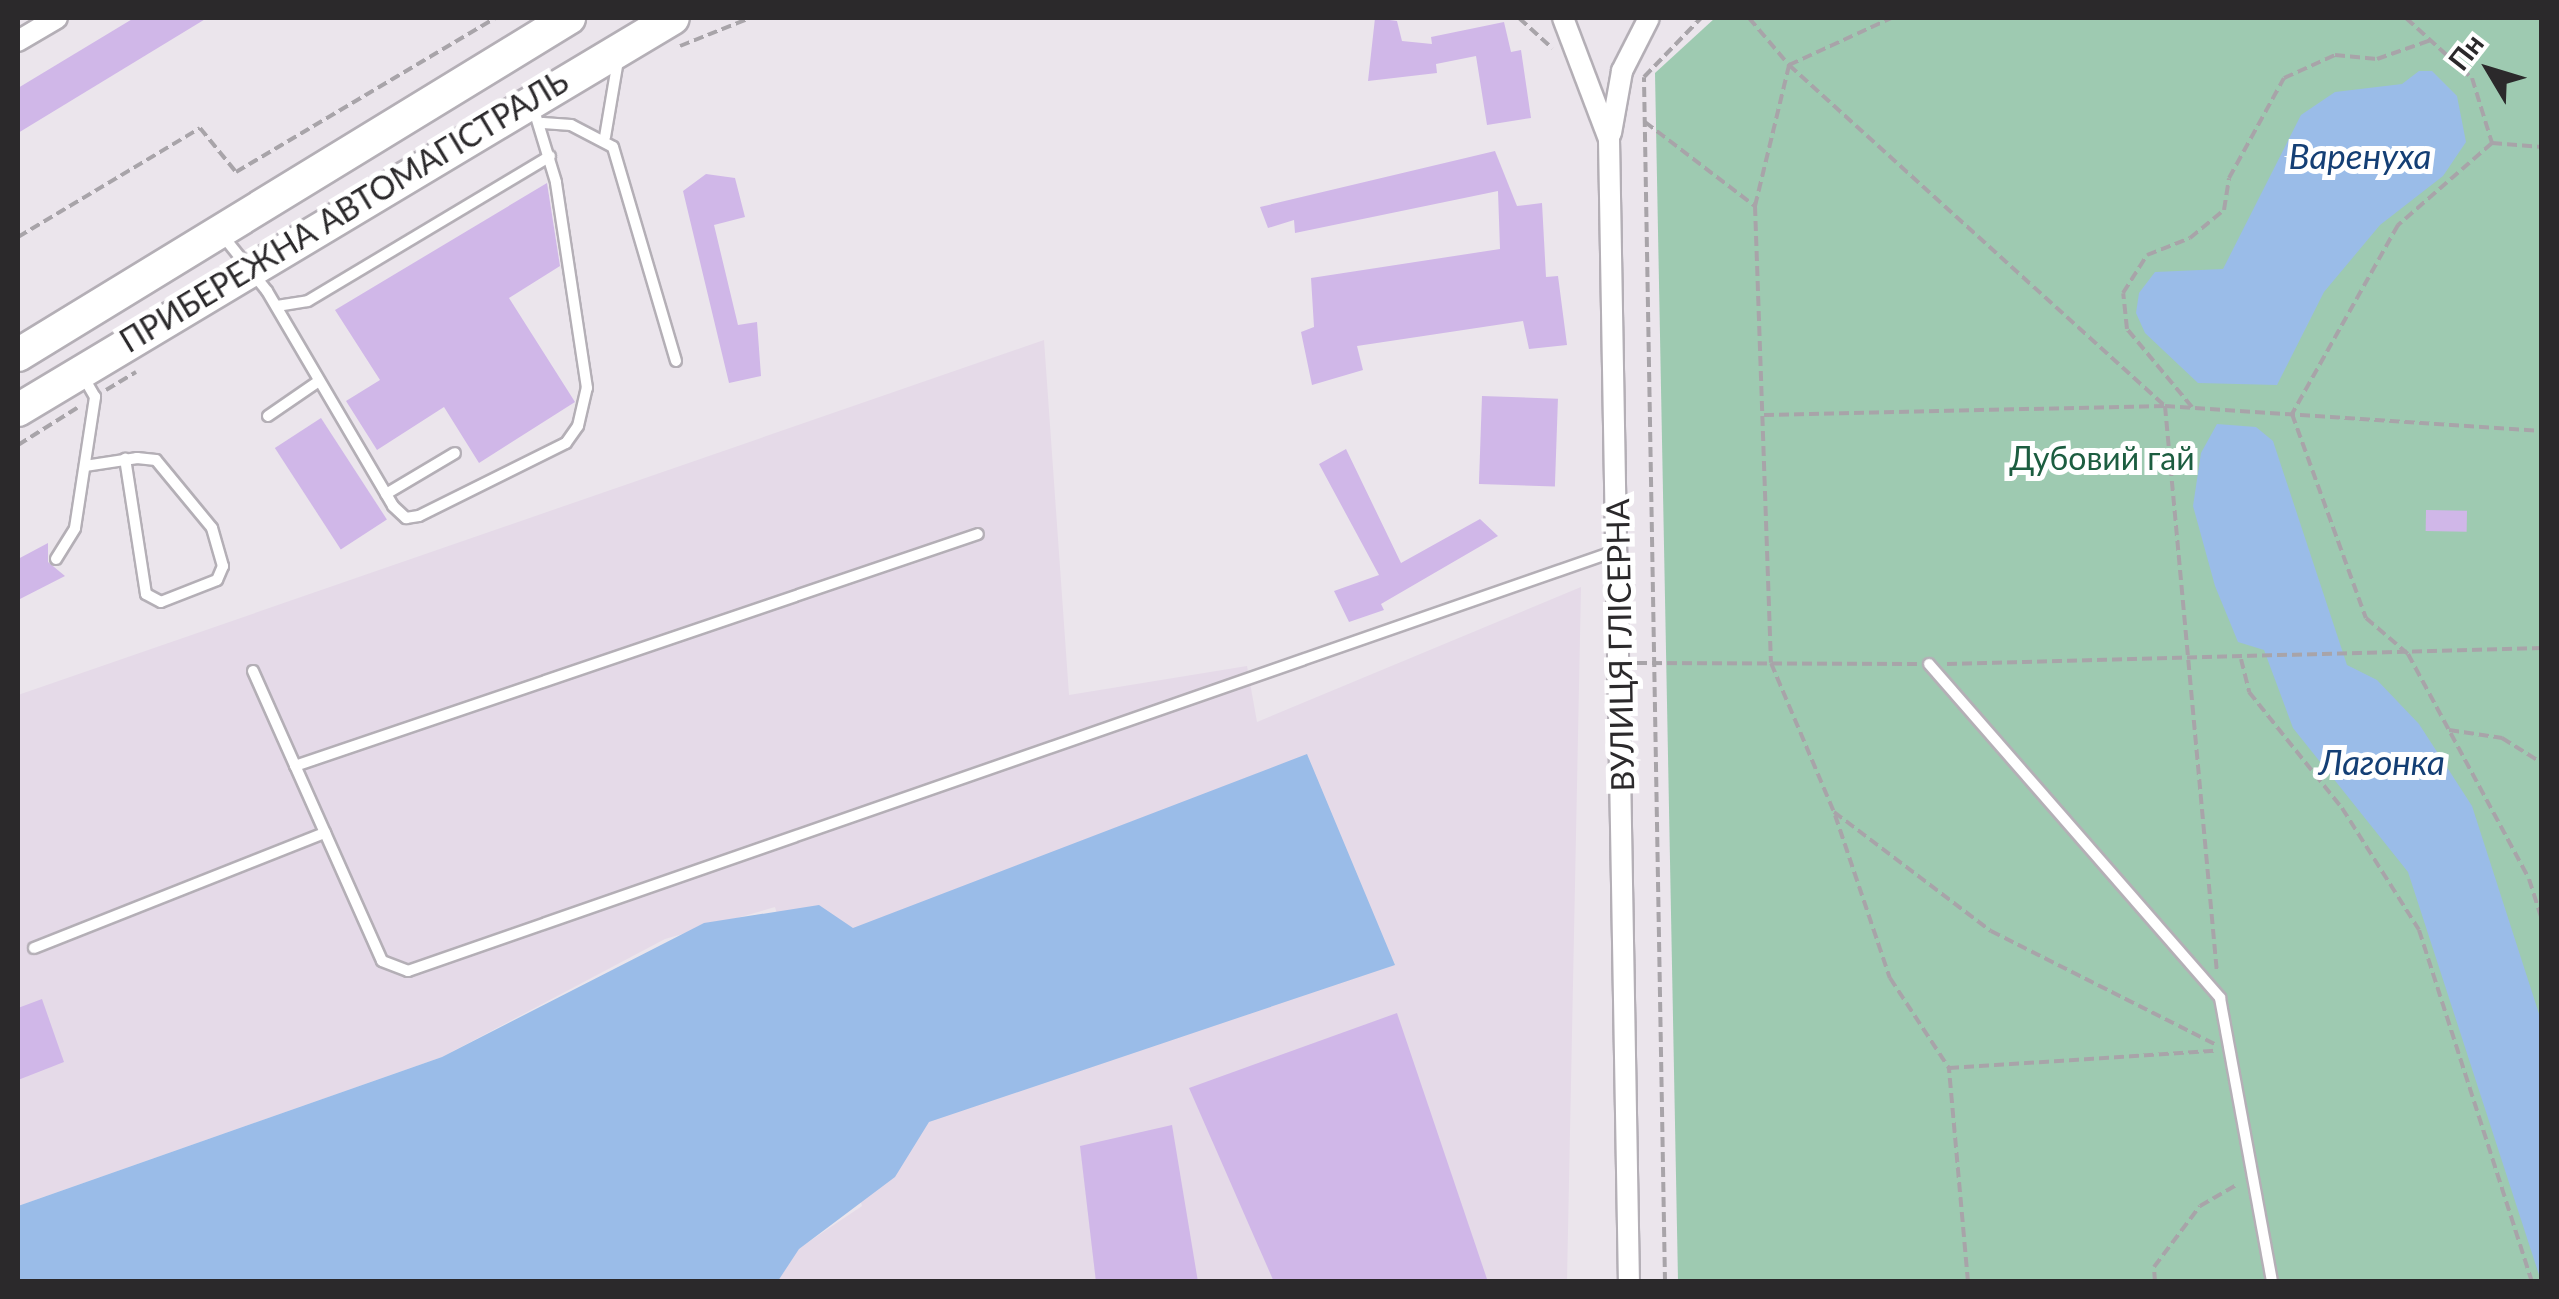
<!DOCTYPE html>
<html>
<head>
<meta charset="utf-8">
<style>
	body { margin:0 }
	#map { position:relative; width:2559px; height:1299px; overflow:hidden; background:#ebe5ec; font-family:Lato,sans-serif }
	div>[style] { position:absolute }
	.built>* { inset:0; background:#e5dae8 }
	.green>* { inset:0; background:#9ecab1 }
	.water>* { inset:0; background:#9abce8 }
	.building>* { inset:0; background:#d0b7e8; transform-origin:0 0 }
	.path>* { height:4px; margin-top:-2px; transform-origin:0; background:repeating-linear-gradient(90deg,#a8a4a9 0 10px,transparent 0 15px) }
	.roads { filter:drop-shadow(2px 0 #b4afb6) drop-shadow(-2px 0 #b4afb6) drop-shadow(0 2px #b4afb6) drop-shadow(0 -2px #b4afb6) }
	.lane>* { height:10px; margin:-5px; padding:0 5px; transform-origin:5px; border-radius:5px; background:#fff }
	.street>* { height:20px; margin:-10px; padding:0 10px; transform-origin:10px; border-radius:10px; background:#fff }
	.primary>* { height:32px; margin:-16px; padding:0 16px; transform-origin:16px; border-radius:16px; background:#fff }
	span { translate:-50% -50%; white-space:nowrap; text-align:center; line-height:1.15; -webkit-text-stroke:10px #fff; paint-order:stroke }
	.street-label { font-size:32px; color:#2b292b }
	.park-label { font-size:32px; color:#1c5d40 }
	.water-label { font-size:35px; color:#143f75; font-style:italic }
	.frame { position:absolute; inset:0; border:20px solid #2b292b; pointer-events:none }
	.north { position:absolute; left:2439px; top:20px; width:100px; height:100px; -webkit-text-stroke:8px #fff; paint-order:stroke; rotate:308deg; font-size:28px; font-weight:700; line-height:40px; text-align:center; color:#2b292b }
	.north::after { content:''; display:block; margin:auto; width:35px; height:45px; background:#2b292b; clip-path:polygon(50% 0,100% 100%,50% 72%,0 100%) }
</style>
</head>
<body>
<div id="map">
	<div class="built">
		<div style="clip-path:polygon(1044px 340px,1069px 695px,1247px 666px,1257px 722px,1581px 587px,1567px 1281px,778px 1281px,798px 1249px,862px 1206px,775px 907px,665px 939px,442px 1057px,18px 1206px,18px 695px)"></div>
	</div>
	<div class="green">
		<div style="clip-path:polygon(1715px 18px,2541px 18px,2541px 1281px,1678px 1281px,1655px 73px)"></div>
	</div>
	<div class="water">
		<div style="clip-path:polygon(2419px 71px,2432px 71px,2457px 96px,2466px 142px,2443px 176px,2380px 225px,2324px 292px,2277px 385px,2198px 383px,2145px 333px,2136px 313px,2139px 293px,2155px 272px,2223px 269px,2301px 115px,2335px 92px,2402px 84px)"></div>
		<div style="clip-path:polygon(2217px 424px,2256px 427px,2273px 441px,2347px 665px,2377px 680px,2419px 724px,2472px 806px,2541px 1020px,2541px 1281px,2408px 872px,2293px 728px,2264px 650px,2238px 642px,2215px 586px,2193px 506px,2201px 453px)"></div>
		<div style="clip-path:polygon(1307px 754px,1395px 965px,929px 1122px,895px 1177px,799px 1249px,778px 1281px,18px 1281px,18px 1206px,442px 1057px,704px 923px,819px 905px,853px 928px)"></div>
	</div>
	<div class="building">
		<div style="clip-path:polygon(134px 18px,207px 18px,18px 133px,18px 88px)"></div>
		<div style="clip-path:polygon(1375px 18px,1397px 21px,1402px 41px,1432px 44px,1431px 37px,1504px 22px,1511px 52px,1521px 50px,1531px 118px,1487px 125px,1476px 56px,1436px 64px,1437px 73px,1368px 81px)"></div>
		<div style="clip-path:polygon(1495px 151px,1517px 206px,1542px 203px,1546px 277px,1558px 276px,1567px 345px,1529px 349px,1523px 321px,1357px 346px,1363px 370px,1312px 385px,1301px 332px,1314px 327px,1311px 278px,1500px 249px,1498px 191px,1295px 233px,1294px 220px,1268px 228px,1260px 207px)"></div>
		<div style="clip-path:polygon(706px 174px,735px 178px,745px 217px,714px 225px,738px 325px,757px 322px,761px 376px,729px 383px,683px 191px)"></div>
		<div style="clip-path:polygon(547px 183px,560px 266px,509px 298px,575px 402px,479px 463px,444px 407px,377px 450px,346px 401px,380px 380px,335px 310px)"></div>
		<div style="left:1482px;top:396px;width:76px;height:88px;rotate:2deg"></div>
		<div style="left:321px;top:418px;width:121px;height:55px;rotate:57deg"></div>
		<div style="clip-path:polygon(1346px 449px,1401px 563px,1480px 519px,1498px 536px,1381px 604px,1384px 610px,1349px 622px,1334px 591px,1379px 575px,1319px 464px)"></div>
		<div style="left:2426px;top:510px;width:41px;height:21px;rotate:1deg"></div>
		<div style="clip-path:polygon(48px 543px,48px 562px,65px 576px,18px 600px,18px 559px)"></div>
		<div style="clip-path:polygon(42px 999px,64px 1062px,18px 1080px,18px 1008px)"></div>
		<div style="clip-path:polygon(1397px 1013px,1488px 1282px,1274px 1282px,1189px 1088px)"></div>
		<div style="clip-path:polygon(1172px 1125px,1198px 1282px,1096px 1282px,1080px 1146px)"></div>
	</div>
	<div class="path">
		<div style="left:1519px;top:18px;width:45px;rotate:42.3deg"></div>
		<div style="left:1749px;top:18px;width:62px;rotate:49.6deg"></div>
		<div style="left:1789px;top:65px;width:508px;rotate:42.21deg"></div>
		<div style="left:2165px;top:406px;width:378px;rotate:3.8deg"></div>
		<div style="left:2406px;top:18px;width:89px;rotate:42.3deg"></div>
		<div style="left:2472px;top:78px;width:68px;rotate:72.9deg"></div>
		<div style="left:2492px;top:143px;width:50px;rotate:4.6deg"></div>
		<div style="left:680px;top:46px;width:75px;rotate:-21.8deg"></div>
		<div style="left:1645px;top:122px;width:138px;rotate:37.4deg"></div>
		<div style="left:1755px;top:206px;width:457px;rotate:88deg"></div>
		<div style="left:1771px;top:663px;width:162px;rotate:67.1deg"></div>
		<div style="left:1834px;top:812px;width:197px;rotate:37.2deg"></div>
		<div style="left:1991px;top:931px;width:251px;rotate:26.8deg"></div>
		<div style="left:2492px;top:143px;width:125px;rotate:138.9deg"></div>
		<div style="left:2398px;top:225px;width:217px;rotate:119.3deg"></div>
		<div style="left:2292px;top:414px;width:217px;rotate:70.1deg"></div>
		<div style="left:2366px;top:618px;width:55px;rotate:40.6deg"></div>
		<div style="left:2408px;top:654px;width:255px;rotate:61.7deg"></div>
		<div style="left:2529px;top:879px;width:43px;rotate:72.4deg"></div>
		<div style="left:1755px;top:206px;width:145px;rotate:-76.4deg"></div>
		<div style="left:1789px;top:65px;width:112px;rotate:-24.7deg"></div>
		<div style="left:18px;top:237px;width:212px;rotate:-30.9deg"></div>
		<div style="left:200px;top:128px;width:57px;rotate:50.7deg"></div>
		<div style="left:236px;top:172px;width:301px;rotate:-30.7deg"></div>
		<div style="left:106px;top:390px;width:35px;rotate:-31deg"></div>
		<div style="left:2192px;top:407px;width:102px;rotate:-129.8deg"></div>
		<div style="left:2127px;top:329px;width:36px;rotate:-96deg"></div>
		<div style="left:2123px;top:293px;width:45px;rotate:-57.7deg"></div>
		<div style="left:2147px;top:255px;width:46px;rotate:-21.6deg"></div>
		<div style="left:2190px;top:238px;width:44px;rotate:-39.5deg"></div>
		<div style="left:2224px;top:210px;width:32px;rotate:-81deg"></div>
		<div style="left:2229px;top:178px;width:114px;rotate:-61.2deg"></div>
		<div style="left:2284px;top:78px;width:56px;rotate:-24.3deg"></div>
		<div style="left:2335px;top:55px;width:42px;rotate:5.4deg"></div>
		<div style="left:2377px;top:59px;width:57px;rotate:-19.4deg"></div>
		<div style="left:1764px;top:415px;width:401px;rotate:-1.3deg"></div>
		<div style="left:2165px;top:406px;width:569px;rotate:84.76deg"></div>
		<div style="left:18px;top:445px;width:70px;rotate:-32.1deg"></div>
		<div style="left:2241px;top:659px;width:34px;rotate:76deg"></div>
		<div style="left:2249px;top:692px;width:149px;rotate:51.3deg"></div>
		<div style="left:2342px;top:808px;width:144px;rotate:57.7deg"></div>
		<div style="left:2419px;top:930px;width:370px;rotate:72.2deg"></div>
		<div style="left:1637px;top:663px;width:280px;rotate:0.2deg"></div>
		<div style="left:1947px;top:664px;width:595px;rotate:-1.54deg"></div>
		<div style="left:2449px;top:730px;width:54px;rotate:8.6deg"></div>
		<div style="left:2502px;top:738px;width:47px;rotate:32deg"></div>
		<div style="left:1835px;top:815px;width:172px;rotate:71.4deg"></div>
		<div style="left:1890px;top:978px;width:108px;rotate:56.8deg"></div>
		<div style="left:1665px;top:1282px;width:1205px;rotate:-91deg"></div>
		<div style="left:1644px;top:77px;width:82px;rotate:-46deg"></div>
		<div style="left:1968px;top:1282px;width:215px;rotate:-95.1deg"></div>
		<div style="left:1949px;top:1068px;width:266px;rotate:-3.7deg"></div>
		<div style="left:2155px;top:1282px;width:15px;rotate:-94deg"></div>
		<div style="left:2154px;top:1267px;width:76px;rotate:-53deg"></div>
		<div style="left:2200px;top:1206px;width:44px;rotate:-30.1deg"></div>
	</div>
	<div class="roads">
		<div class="lane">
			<div style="left:543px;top:123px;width:28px;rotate:4deg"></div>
			<div style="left:571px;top:125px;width:47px;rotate:27.6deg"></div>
			<div style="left:613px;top:147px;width:223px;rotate:73.6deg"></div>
			<div style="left:605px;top:137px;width:78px;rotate:-80.4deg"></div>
			<div style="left:223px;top:236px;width:70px;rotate:51.3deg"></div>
			<div style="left:267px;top:291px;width:249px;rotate:59.6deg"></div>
			<div style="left:393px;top:506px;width:18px;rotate:43deg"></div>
			<div style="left:406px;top:518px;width:13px;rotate:-9deg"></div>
			<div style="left:419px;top:516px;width:164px;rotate:-26.4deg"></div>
			<div style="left:566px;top:443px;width:21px;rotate:-55deg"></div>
			<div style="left:578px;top:426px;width:39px;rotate:-77deg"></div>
			<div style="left:587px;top:388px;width:208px;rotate:-98.6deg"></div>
			<div style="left:556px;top:182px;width:78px;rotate:-107deg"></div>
			<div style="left:277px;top:306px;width:31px;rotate:-9deg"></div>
			<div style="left:308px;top:301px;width:282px;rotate:-30.9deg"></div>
			<div style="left:268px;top:416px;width:62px;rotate:-34.5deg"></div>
			<div style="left:85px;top:466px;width:53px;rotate:-8.7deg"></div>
			<div style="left:137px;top:458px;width:19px;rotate:6deg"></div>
			<div style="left:156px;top:460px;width:88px;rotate:50.5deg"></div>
			<div style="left:212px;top:528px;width:40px;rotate:74deg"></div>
			<div style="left:223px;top:566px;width:15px;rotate:113deg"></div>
			<div style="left:217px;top:580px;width:60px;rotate:158.6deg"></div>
			<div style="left:161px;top:602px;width:17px;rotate:-152deg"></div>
			<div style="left:146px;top:594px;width:137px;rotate:-98.8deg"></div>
			<div style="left:386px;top:494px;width:80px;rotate:-30.7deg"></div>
			<div style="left:56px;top:559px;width:36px;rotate:-58deg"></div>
			<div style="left:75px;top:528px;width:133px;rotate:-81.3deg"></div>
			<div style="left:95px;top:397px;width:24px;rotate:-120deg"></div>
			<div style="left:1929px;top:664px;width:443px;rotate:48.9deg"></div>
			<div style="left:2220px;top:998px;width:289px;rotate:79.6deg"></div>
			<div style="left:253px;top:671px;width:317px;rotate:66deg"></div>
			<div style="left:382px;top:961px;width:28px;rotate:21deg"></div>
			<div style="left:408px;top:971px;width:1281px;rotate:-19.18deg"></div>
			<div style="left:295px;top:766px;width:721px;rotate:-18.76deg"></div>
			<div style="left:34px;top:948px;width:313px;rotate:-21.6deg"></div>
		</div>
		<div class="street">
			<div style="left:1563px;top:18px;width:129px;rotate:69.2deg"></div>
			<div style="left:1609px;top:139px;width:1143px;rotate:89deg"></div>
			<div style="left:18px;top:41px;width:45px;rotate:-30.5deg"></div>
			<div style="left:1611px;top:133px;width:63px;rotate:-79.9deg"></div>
			<div style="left:1622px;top:71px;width:59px;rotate:-63deg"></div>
		</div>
		<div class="primary">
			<div style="left:18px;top:355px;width:646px;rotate:-31.45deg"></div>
			<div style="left:18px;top:410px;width:763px;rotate:-30.9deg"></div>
		</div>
	</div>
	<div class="street-label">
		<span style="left:344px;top:211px;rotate:-31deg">ПРИБЕРЕЖНА АВТОМАГІСТРАЛЬ</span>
		<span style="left:1620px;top:645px;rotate:-91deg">ВУЛИЦЯ ГЛІСЕРНА</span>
	</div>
	<div class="park-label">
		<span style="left:2102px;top:458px">Дубовий гай</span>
	</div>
	<div class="water-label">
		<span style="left:2360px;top:155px">Варенуха</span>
		<span style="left:2382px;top:761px">Лагонка</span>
	</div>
	<div class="frame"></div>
	<div class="north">Пн</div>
</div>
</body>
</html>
